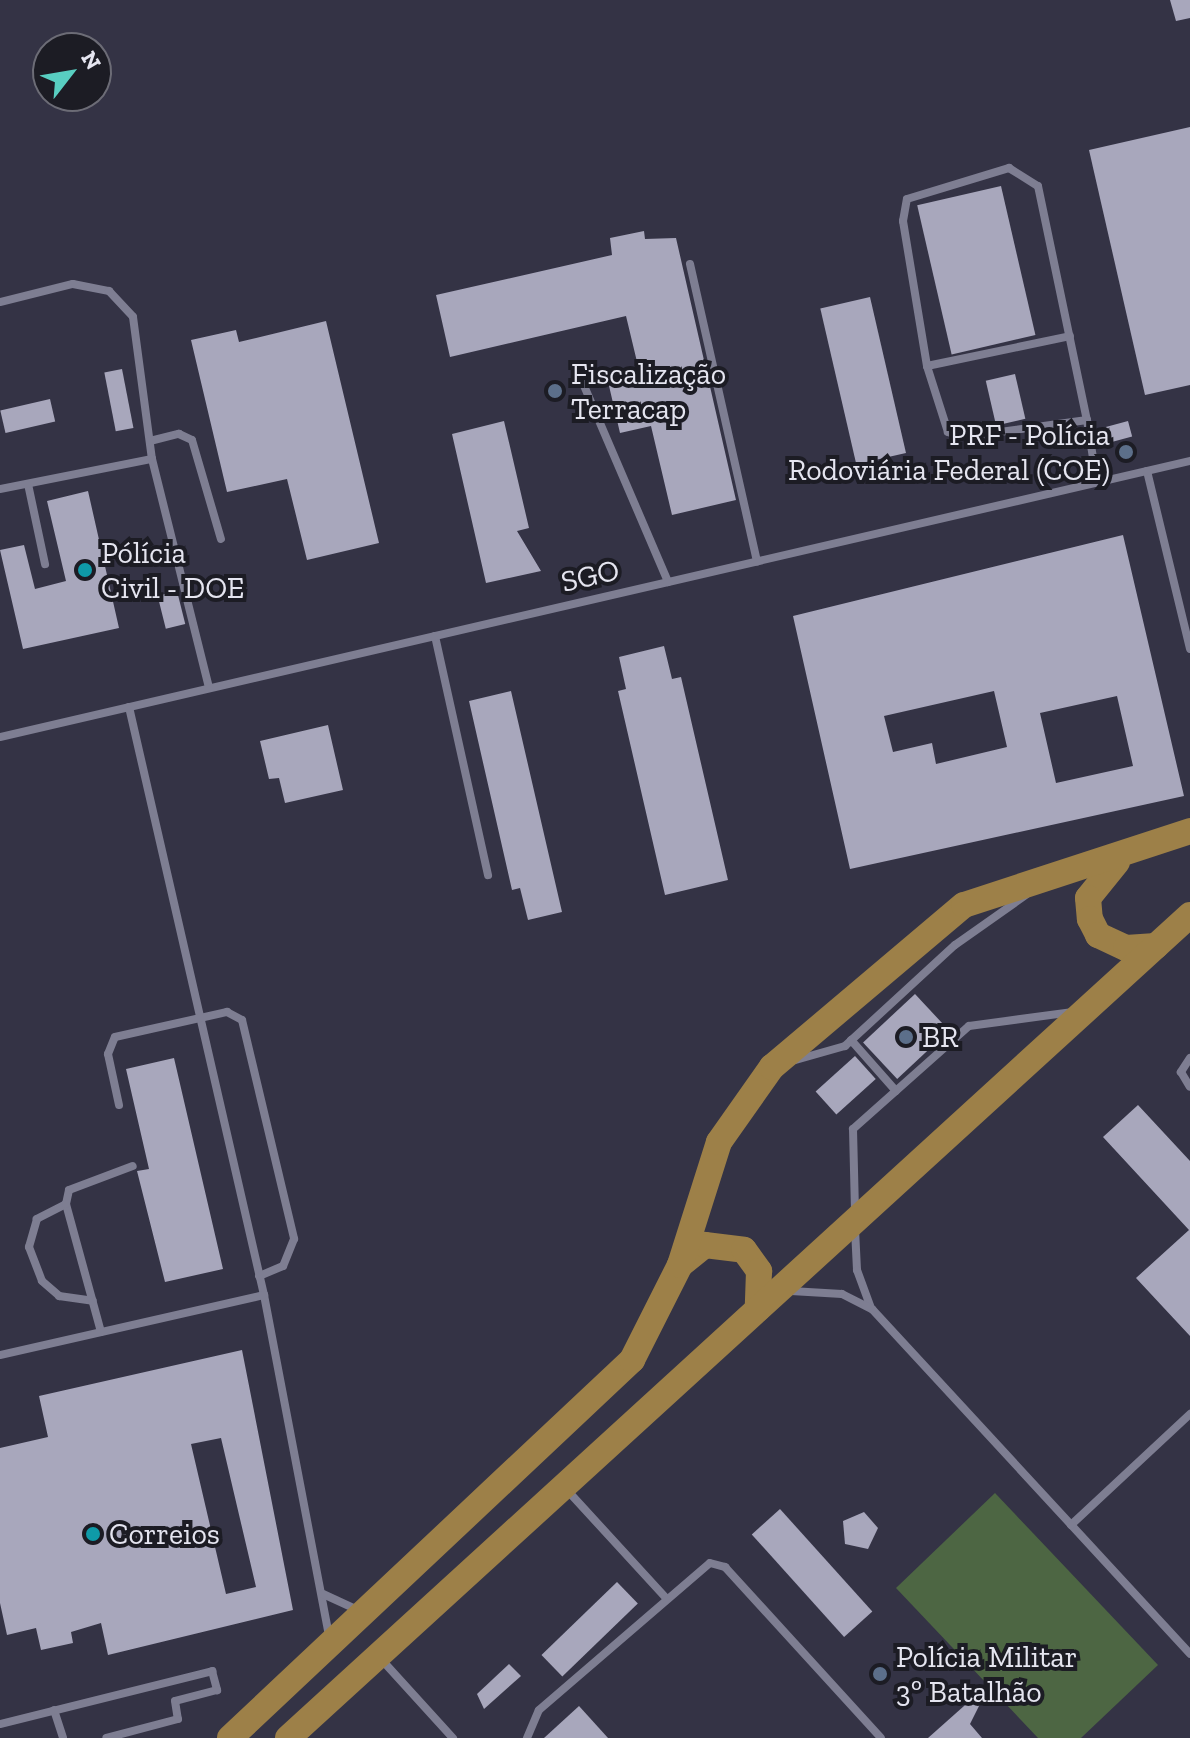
<!DOCTYPE html>
<html>
<head>
<meta charset="utf-8">
<style>
	body { margin:0 }
	#map { position:relative; width:1190px; height:1738px; overflow:hidden; background:#343345; font-family:"Zilla Slab",serif }
	div>[style] { position:absolute }
	.green>* { inset:0; background:#4d6643 }
	.building>* { inset:0; background:#a8a7bc; transform-origin:0 0 }
	.service>* { height:8px; margin:-4px; padding:0 4px; transform-origin:4px; border-radius:4px; background:#7e7e92 }
	.primary>* { height:26px; margin:-13px; padding:0 13px; transform-origin:13px; border-radius:13px; background:#9d8048 }
	.dots>* { width:22px; height:22px; translate:-50% -50%; box-sizing:border-box; border:4px solid #1c1c24; border-radius:50% }
	span { translate:-50% -50%; white-space:nowrap; text-align:center; line-height:1.15; -webkit-text-stroke:8px #1c1c24; paint-order:stroke }
	.poi-label { font-size:30px; color:#e5e5f0 }
	.left { translate:0 -50%; text-align:left }
	.right { translate:-100% -50%; text-align:right }
	.street-label { font-size:30px; color:#e5e5f0 }
	.north { position:absolute; left:32px; top:32px; width:80px; height:80px; box-sizing:border-box; background:#1c1c24; border:2px solid #6c6c76; border-radius:50%; rotate:59deg; font-size:22px; font-weight:700; line-height:32px; text-align:center; color:#e5e5f0 }
	.north::after { content:''; display:block; margin:auto; width:28px; height:36px; background:#58cec1; clip-path:polygon(50% 0,100% 100%,50% 72%,0 100%) }
</style>
</head>
<body>
<div id="map">
	<div class="green">
		<div style="clip-path:polygon(995px 1493px,1158px 1665px,1081px 1738px,1038px 1738px,896px 1588px)"></div>
	</div>
	<div class="building">
		<div style="clip-path:polygon(1170px 0,1190px 0,1190px 18px,1176px 21px)"></div>
		<div style="clip-path:polygon(1190px 127px,1190px 385px,1145px 395px,1089px 150px)"></div>
		<div style="left:1001px;top:186px;width:153px;height:86px;rotate:77deg"></div>
		<div style="clip-path:polygon(644px 231px,645px 239px,676px 238px,736px 500px,672px 515px,651px 426px,620px 433px,606px 373px,638px 366px,626px 316px,450px 357px,436px 295px,612px 255px,610px 238px)"></div>
		<div style="left:870px;top:297px;width:160px;height:51px;rotate:77deg"></div>
		<div style="clip-path:polygon(326px 321px,379px 543px,307px 560px,287px 479px,227px 492px,191px 340px,236px 330px,239px 342px)"></div>
		<div style="left:122px;top:369px;width:60px;height:18px;rotate:79deg"></div>
		<div style="left:1015px;top:374px;width:46px;height:30px;rotate:77deg"></div>
		<div style="left:50px;top:399px;width:23px;height:51px;rotate:77deg"></div>
		<div style="clip-path:polygon(504px 421px,529px 528px,517px 531px,541px 571px,486px 583px,452px 434px)"></div>
		<div style="left:1128px;top:421px;width:16px;height:23px;rotate:75deg"></div>
		<div style="clip-path:polygon(88px 491px,119px 628px,23px 649px,0 550px,24px 545px,35px 589px,66px 581px,47px 501px)"></div>
		<div style="clip-path:polygon(evenodd,1123px 535px,1184px 796px,850px 869px,793px 616px,1123px 535px,994px 691px,1007px 747px,936px 764px,932px 743px,893px 752px,884px 716px,994px 691px,1123px 535px,1117px 696px,1133px 766px,1056px 783px,1040px 713px,1117px 696px)"></div>
		<div style="left:177px;top:591px;width:34px;height:20px;rotate:76deg"></div>
		<div style="clip-path:polygon(664px 646px,672px 679px,681px 677px,728px 880px,665px 895px,618px 691px,626px 689px,619px 657px)"></div>
		<div style="clip-path:polygon(511px 691px,562px 912px,528px 920px,520px 888px,512px 890px,469px 701px)"></div>
		<div style="clip-path:polygon(328px 725px,343px 790px,285px 803px,279px 778px,269px 779px,260px 741px)"></div>
		<div style="left:915px;top:994px;width:50px;height:71px;rotate:47deg"></div>
		<div style="left:855px;top:1056px;width:31px;height:53px;rotate:48deg"></div>
		<div style="clip-path:polygon(174px 1058px,223px 1269px,165px 1282px,137px 1171px,149px 1169px,126px 1069px)"></div>
		<div style="clip-path:polygon(1138px 1105px,1190px 1161px,1190px 1336px,1136px 1278px,1189px 1230px,1103px 1137px)"></div>
		<div style="clip-path:polygon(evenodd,242px 1350px,293px 1610px,108px 1655px,101px 1623px,71px 1632px,73px 1643px,41px 1650px,36px 1628px,7px 1635px,0 1603px,0 1448px,48px 1437px,39px 1396px,242px 1350px,221px 1438px,256px 1587px,226px 1594px,191px 1444px,221px 1438px)"></div>
		<div style="left:780px;top:1509px;width:138px;height:38px;rotate:48deg"></div>
		<div style="clip-path:polygon(864px 1512px,878px 1528px,868px 1549px,845px 1544px,843px 1521px)"></div>
		<div style="left:617px;top:1582px;width:30px;height:105px;rotate:46deg"></div>
		<div style="clip-path:polygon(509px 1664px,521px 1676px,484px 1709px,477px 1694px)"></div>
		<div style="clip-path:polygon(991px 1682px,970px 1724px,982px 1738px,928px 1738px)"></div>
		<div style="clip-path:polygon(579px 1706px,608px 1738px,544px 1738px)"></div>
	</div>
	<div class="service">
		<div style="left:690px;top:264px;width:305px;rotate:77.3deg"></div>
		<div style="left:0;top:302px;width:75px;rotate:-13.9deg"></div>
		<div style="left:73px;top:284px;width:37px;rotate:11deg"></div>
		<div style="left:109px;top:291px;width:35px;rotate:47deg"></div>
		<div style="left:133px;top:317px;width:143px;rotate:82.4deg"></div>
		<div style="left:927px;top:366px;width:146px;rotate:-11.8deg"></div>
		<div style="left:576px;top:367px;width:234px;rotate:66.8deg"></div>
		<div style="left:1087px;top:420px;width:125px;rotate:172.2deg"></div>
		<div style="left:963px;top:437px;width:16px;rotate:-162deg"></div>
		<div style="left:948px;top:432px;width:69px;rotate:-107.7deg"></div>
		<div style="left:927px;top:366px;width:147px;rotate:-99.4deg"></div>
		<div style="left:903px;top:221px;width:22px;rotate:-80deg"></div>
		<div style="left:907px;top:199px;width:107px;rotate:-16.9deg"></div>
		<div style="left:1009px;top:168px;width:34px;rotate:32deg"></div>
		<div style="left:1038px;top:186px;width:239px;rotate:78.2deg"></div>
		<div style="left:1087px;top:420px;width:64px;rotate:81deg"></div>
		<div style="left:150px;top:441px;width:30px;rotate:-14deg"></div>
		<div style="left:179px;top:434px;width:14px;rotate:25deg"></div>
		<div style="left:192px;top:440px;width:103px;rotate:73.7deg"></div>
		<div style="left:1147px;top:471px;width:183px;rotate:76.4deg"></div>
		<div style="left:28px;top:484px;width:82px;rotate:78deg"></div>
		<div style="left:0;top:489px;width:155px;rotate:-11.2deg"></div>
		<div style="left:152px;top:459px;width:236px;rotate:76deg"></div>
		<div style="left:435px;top:636px;width:245px;rotate:77.5deg"></div>
		<div style="left:129px;top:707px;width:603px;rotate:77.07deg"></div>
		<div style="left:264px;top:1295px;width:347px;rotate:79.2deg"></div>
		<div style="left:0;top:737px;width:1222px;rotate:-13.06deg"></div>
		<div style="left:851px;top:1040px;width:68px;rotate:48.6deg"></div>
		<div style="left:1190px;top:1058px;width:17px;rotate:123deg"></div>
		<div style="left:1181px;top:1072px;width:17px;rotate:59deg"></div>
		<div style="left:792px;top:1061px;width:55px;rotate:-15.8deg"></div>
		<div style="left:845px;top:1046px;width:149px;rotate:-42.6deg"></div>
		<div style="left:955px;top:945px;width:87px;rotate:-35.2deg"></div>
		<div style="left:119px;top:1105px;width:52px;rotate:-102.2deg"></div>
		<div style="left:108px;top:1054px;width:18px;rotate:-68deg"></div>
		<div style="left:115px;top:1037px;width:115px;rotate:-12.6deg"></div>
		<div style="left:227px;top:1012px;width:17px;rotate:28deg"></div>
		<div style="left:242px;top:1020px;width:225px;rotate:76.6deg"></div>
		<div style="left:294px;top:1239px;width:29px;rotate:112deg"></div>
		<div style="left:283px;top:1266px;width:26px;rotate:157deg"></div>
		<div style="left:66px;top:1204px;width:33px;rotate:153deg"></div>
		<div style="left:37px;top:1219px;width:29px;rotate:106deg"></div>
		<div style="left:29px;top:1247px;width:36px;rotate:69deg"></div>
		<div style="left:42px;top:1281px;width:23px;rotate:41deg"></div>
		<div style="left:59px;top:1296px;width:34px;rotate:8deg"></div>
		<div style="left:855px;top:1211px;width:82px;rotate:-91.4deg"></div>
		<div style="left:853px;top:1129px;width:155px;rotate:-41.6deg"></div>
		<div style="left:969px;top:1026px;width:105px;rotate:-7.7deg"></div>
		<div style="left:855px;top:1229px;width:41px;rotate:87.2deg"></div>
		<div style="left:857px;top:1270px;width:40px;rotate:69.8deg"></div>
		<div style="left:791px;top:1291px;width:51px;rotate:3.4deg"></div>
		<div style="left:842px;top:1294px;width:34px;rotate:27deg"></div>
		<div style="left:872px;top:1309px;width:469px;rotate:47.3deg"></div>
		<div style="left:101px;top:1332px;width:133px;rotate:-105.3deg"></div>
		<div style="left:66px;top:1204px;width:14px;rotate:-78deg"></div>
		<div style="left:69px;top:1190px;width:68px;rotate:-20.6deg"></div>
		<div style="left:0;top:1355px;width:271px;rotate:-12.8deg"></div>
		<div style="left:567px;top:1490px;width:145px;rotate:47.5deg"></div>
		<div style="left:1071px;top:1525px;width:163px;rotate:-43deg"></div>
		<div style="left:323px;top:1594px;width:41px;rotate:24.7deg"></div>
		<div style="left:381px;top:1659px;width:107px;rotate:47.7deg"></div>
		<div style="left:54px;top:1710px;width:29px;rotate:72deg"></div>
		<div style="left:0;top:1724px;width:219px;rotate:-14deg"></div>
		<div style="left:212px;top:1671px;width:20px;rotate:75deg"></div>
		<div style="left:217px;top:1690px;width:43px;rotate:165.3deg"></div>
		<div style="left:175px;top:1701px;width:18px;rotate:81deg"></div>
		<div style="left:178px;top:1719px;width:74px;rotate:165.2deg"></div>
		<div style="left:527px;top:1738px;width:30px;rotate:-67deg"></div>
		<div style="left:539px;top:1710px;width:225px;rotate:-40.7deg"></div>
		<div style="left:710px;top:1563px;width:16px;rotate:15deg"></div>
		<div style="left:725px;top:1567px;width:231px;rotate:47.6deg"></div>
	</div>
	<div class="primary">
		<div style="left:1117px;top:862px;width:46px;rotate:128.9deg"></div>
		<div style="left:1088px;top:898px;width:21px;rotate:85deg"></div>
		<div style="left:1090px;top:919px;width:18px;rotate:63deg"></div>
		<div style="left:1098px;top:935px;width:31px;rotate:25deg"></div>
		<div style="left:1126px;top:948px;width:30px;rotate:-4deg"></div>
		<div style="left:680px;top:1265px;width:32px;rotate:-39deg"></div>
		<div style="left:705px;top:1245px;width:39px;rotate:7deg"></div>
		<div style="left:744px;top:1250px;width:26px;rotate:54deg"></div>
		<div style="left:759px;top:1271px;width:38px;rotate:92deg"></div>
		<div style="left:230px;top:1738px;width:552px;rotate:-43.24deg"></div>
		<div style="left:632px;top:1360px;width:106px;rotate:-63.2deg"></div>
		<div style="left:680px;top:1265px;width:129px;rotate:-72.4deg"></div>
		<div style="left:719px;top:1142px;width:92px;rotate:-54.8deg"></div>
		<div style="left:772px;top:1067px;width:251px;rotate:-40.2deg"></div>
		<div style="left:964px;top:905px;width:238px;rotate:-18.1deg"></div>
		<div style="left:288px;top:1738px;width:1221px;rotate:-42.38deg"></div>
	</div>
	<div class="dots">
		<div style="left:555px;top:391px;background:#5c6f8a"></div>
		<div style="left:1126px;top:452px;background:#5c6f8a"></div>
		<div style="left:85px;top:570px;background:#0f9aa8"></div>
		<div style="left:906px;top:1037px;background:#5c6f8a"></div>
		<div style="left:93px;top:1534px;background:#0f9aa8"></div>
		<div style="left:880px;top:1674px;background:#5c6f8a"></div>
	</div>
	<div class="poi-label">
		<span class="left" style="left:571px;top:391px">Fiscalização<br>Terracap</span>
		<span class="right" style="left:1110px;top:452px">PRF - Polícia<br>Rodoviária Federal (COE)</span>
		<span class="left" style="left:101px;top:570px">Pólícia<br>Civil - DOE</span>
		<span class="left" style="left:922px;top:1037px">BR</span>
		<span class="left" style="left:109px;top:1534px">Correios</span>
		<span class="left" style="left:896px;top:1674px">Polícia Militar<br>3º Batalhão</span>
	</div>
	<div class="street-label">
		<span style="left:590px;top:576px;rotate:-13deg">SGO</span>
	</div>
	<div class="north">N</div>
</div>
</body>
</html>
